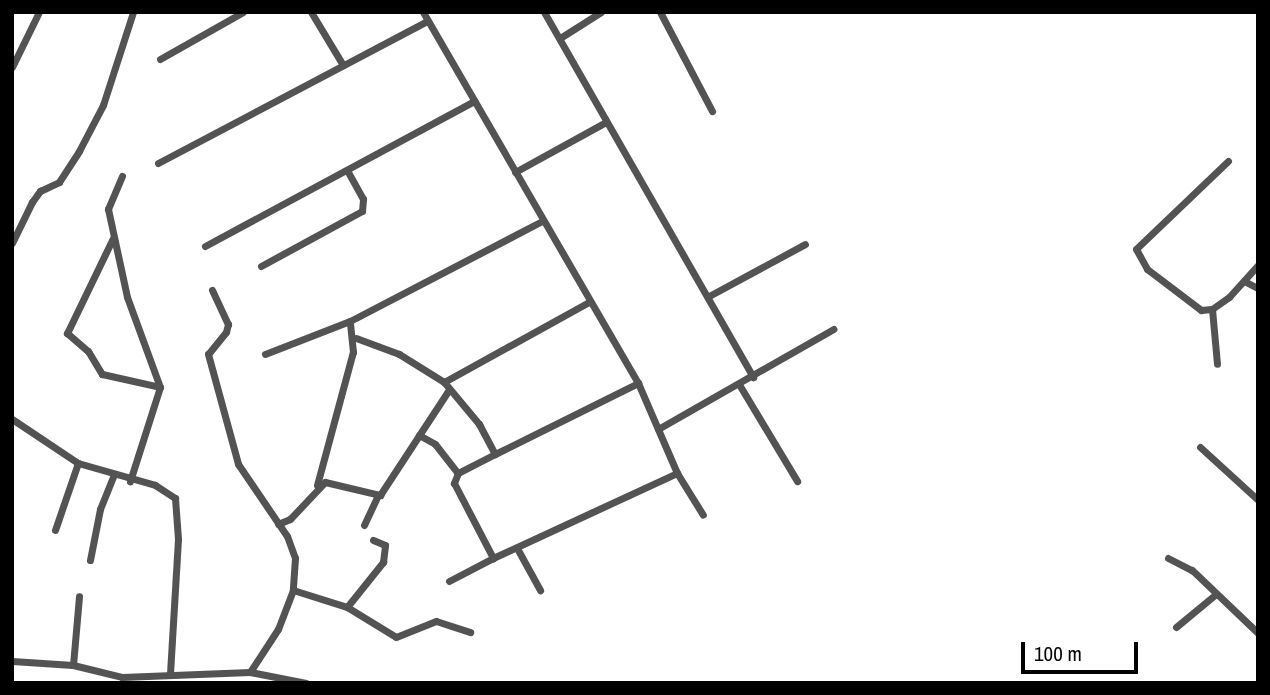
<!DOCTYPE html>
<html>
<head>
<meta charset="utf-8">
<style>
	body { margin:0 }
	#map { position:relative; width:1270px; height:695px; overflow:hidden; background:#fff; font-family:"Archivo Narrow",sans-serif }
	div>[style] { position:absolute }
	.street>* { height:7px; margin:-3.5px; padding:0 3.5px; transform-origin:3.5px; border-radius:3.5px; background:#535353 }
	span { translate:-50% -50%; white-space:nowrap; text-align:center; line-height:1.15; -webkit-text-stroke:5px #fff; paint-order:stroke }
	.frame { position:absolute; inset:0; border:14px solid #000; pointer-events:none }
	.scale { position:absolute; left:1021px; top:642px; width:117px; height:32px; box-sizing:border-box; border:4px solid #000; border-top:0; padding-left:9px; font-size:21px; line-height:24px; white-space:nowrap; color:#000; -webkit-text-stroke:5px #fff; paint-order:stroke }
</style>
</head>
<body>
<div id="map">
	<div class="street">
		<div style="left:311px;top:12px;width:62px;rotate:58.9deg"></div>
		<div style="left:544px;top:12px;width:421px;rotate:60.2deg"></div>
		<div style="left:660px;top:12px;width:112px;rotate:62.3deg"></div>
		<div style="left:560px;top:38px;width:49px;rotate:-32.4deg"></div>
		<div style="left:160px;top:59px;width:95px;rotate:-29.5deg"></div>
		<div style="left:12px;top:67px;width:61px;rotate:-63.9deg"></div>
		<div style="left:1228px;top:161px;width:127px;rotate:136.3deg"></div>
		<div style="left:1136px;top:249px;width:23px;rotate:61deg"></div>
		<div style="left:1147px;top:269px;width:68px;rotate:37.2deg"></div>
		<div style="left:1201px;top:310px;width:11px;rotate:-5deg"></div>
		<div style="left:1212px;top:309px;width:21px;rotate:-35deg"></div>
		<div style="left:1229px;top:297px;width:43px;rotate:-47.8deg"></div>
		<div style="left:158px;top:163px;width:304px;rotate:-27.8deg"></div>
		<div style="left:515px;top:172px;width:104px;rotate:-28.8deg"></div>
		<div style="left:122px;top:176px;width:36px;rotate:113deg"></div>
		<div style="left:108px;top:209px;width:90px;rotate:77.8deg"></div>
		<div style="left:127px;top:297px;width:96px;rotate:69.9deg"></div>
		<div style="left:160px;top:387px;width:99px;rotate:107.7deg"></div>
		<div style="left:113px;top:238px;width:106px;rotate:115.8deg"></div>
		<div style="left:67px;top:333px;width:28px;rotate:41deg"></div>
		<div style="left:88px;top:351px;width:27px;rotate:59deg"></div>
		<div style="left:102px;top:374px;width:59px;rotate:12.6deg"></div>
		<div style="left:12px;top:243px;width:46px;rotate:-64deg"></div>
		<div style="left:32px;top:202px;width:14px;rotate:-54deg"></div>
		<div style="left:40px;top:191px;width:21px;rotate:-25deg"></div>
		<div style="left:59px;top:182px;width:37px;rotate:-57deg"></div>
		<div style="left:79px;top:151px;width:52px;rotate:-62.4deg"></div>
		<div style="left:103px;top:105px;width:98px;rotate:-72.1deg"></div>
		<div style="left:205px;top:246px;width:306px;rotate:-28.3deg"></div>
		<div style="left:261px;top:266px;width:115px;rotate:-28.6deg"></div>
		<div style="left:362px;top:211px;width:12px;rotate:-85deg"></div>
		<div style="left:363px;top:199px;width:33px;rotate:-119deg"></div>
		<div style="left:1244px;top:281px;width:16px;rotate:27deg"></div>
		<div style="left:212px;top:290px;width:38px;rotate:65deg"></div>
		<div style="left:228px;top:324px;width:8px;rotate:104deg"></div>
		<div style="left:226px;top:332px;width:28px;rotate:129deg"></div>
		<div style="left:208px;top:354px;width:114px;rotate:74.7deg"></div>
		<div style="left:238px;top:464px;width:87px;rotate:55.8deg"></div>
		<div style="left:287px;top:536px;width:23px;rotate:70deg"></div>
		<div style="left:295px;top:558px;width:32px;rotate:94deg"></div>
		<div style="left:293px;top:590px;width:42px;rotate:111deg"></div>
		<div style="left:278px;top:629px;width:51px;rotate:123.1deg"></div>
		<div style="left:709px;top:296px;width:109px;rotate:-28.4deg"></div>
		<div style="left:1212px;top:309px;width:55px;rotate:84.8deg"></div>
		<div style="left:356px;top:338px;width:46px;rotate:20.4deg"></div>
		<div style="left:399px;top:354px;width:53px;rotate:31.9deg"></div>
		<div style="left:444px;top:382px;width:55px;rotate:50.2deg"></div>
		<div style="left:479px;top:424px;width:34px;rotate:62deg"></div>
		<div style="left:495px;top:454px;width:42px;rotate:152.8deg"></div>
		<div style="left:458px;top:473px;width:11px;rotate:112deg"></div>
		<div style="left:454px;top:483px;width:85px;rotate:62.5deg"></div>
		<div style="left:493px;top:558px;width:203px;rotate:-24.8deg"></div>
		<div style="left:677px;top:473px;width:98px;rotate:-113.4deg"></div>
		<div style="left:638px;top:383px;width:429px;rotate:-120.1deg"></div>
		<div style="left:265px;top:354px;width:91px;rotate:-21.2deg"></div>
		<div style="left:444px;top:382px;width:166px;rotate:-28.9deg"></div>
		<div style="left:740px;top:386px;width:111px;rotate:59deg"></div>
		<div style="left:12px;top:419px;width:79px;rotate:33.7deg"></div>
		<div style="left:78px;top:463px;width:80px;rotate:15.9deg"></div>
		<div style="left:155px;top:485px;width:24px;rotate:33deg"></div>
		<div style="left:175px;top:498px;width:41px;rotate:85.8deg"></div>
		<div style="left:178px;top:539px;width:135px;rotate:93.4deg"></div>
		<div style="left:658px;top:429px;width:202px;rotate:-29.7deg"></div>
		<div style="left:419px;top:435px;width:18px;rotate:29deg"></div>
		<div style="left:435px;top:444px;width:37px;rotate:52deg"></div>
		<div style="left:1200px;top:447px;width:79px;rotate:42.4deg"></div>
		<div style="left:495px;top:454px;width:160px;rotate:-26.4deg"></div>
		<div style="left:677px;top:473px;width:49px;rotate:58.2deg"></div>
		<div style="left:317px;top:485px;width:138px;rotate:-74.9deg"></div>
		<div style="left:353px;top:352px;width:31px;rotate:-96deg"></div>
		<div style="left:350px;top:321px;width:216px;rotate:-27.5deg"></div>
		<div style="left:278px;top:524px;width:13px;rotate:-23deg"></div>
		<div style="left:290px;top:519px;width:51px;rotate:-46.6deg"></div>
		<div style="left:325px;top:482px;width:57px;rotate:13.3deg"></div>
		<div style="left:380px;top:495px;width:124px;rotate:-56.8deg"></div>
		<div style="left:364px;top:525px;width:31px;rotate:-65deg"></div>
		<div style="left:55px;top:530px;width:71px;rotate:-71.1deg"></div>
		<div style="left:518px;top:550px;width:46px;rotate:61.2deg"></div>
		<div style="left:1168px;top:558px;width:27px;rotate:27deg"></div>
		<div style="left:1192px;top:570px;width:91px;rotate:43.7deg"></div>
		<div style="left:90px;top:560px;width:52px;rotate:-78.9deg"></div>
		<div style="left:100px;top:509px;width:35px;rotate:-68deg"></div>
		<div style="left:449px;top:581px;width:50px;rotate:-27.6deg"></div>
		<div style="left:293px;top:590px;width:57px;rotate:17.5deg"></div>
		<div style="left:347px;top:607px;width:57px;rotate:31.5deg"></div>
		<div style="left:396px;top:637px;width:43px;rotate:-21.8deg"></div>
		<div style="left:436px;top:621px;width:36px;rotate:18deg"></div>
		<div style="left:347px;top:607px;width:58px;rotate:-51.3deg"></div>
		<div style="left:383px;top:562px;width:17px;rotate:-83deg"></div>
		<div style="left:385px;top:545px;width:13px;rotate:-157deg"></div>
		<div style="left:1176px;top:627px;width:52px;rotate:-39.5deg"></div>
		<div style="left:12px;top:661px;width:61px;rotate:3.8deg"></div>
		<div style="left:73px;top:665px;width:50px;rotate:13.8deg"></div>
		<div style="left:122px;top:677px;width:128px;rotate:-2.2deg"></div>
		<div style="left:250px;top:672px;width:57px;rotate:11.1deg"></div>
		<div style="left:73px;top:665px;width:69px;rotate:-85deg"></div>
	</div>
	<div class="frame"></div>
	<div class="scale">100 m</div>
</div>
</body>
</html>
